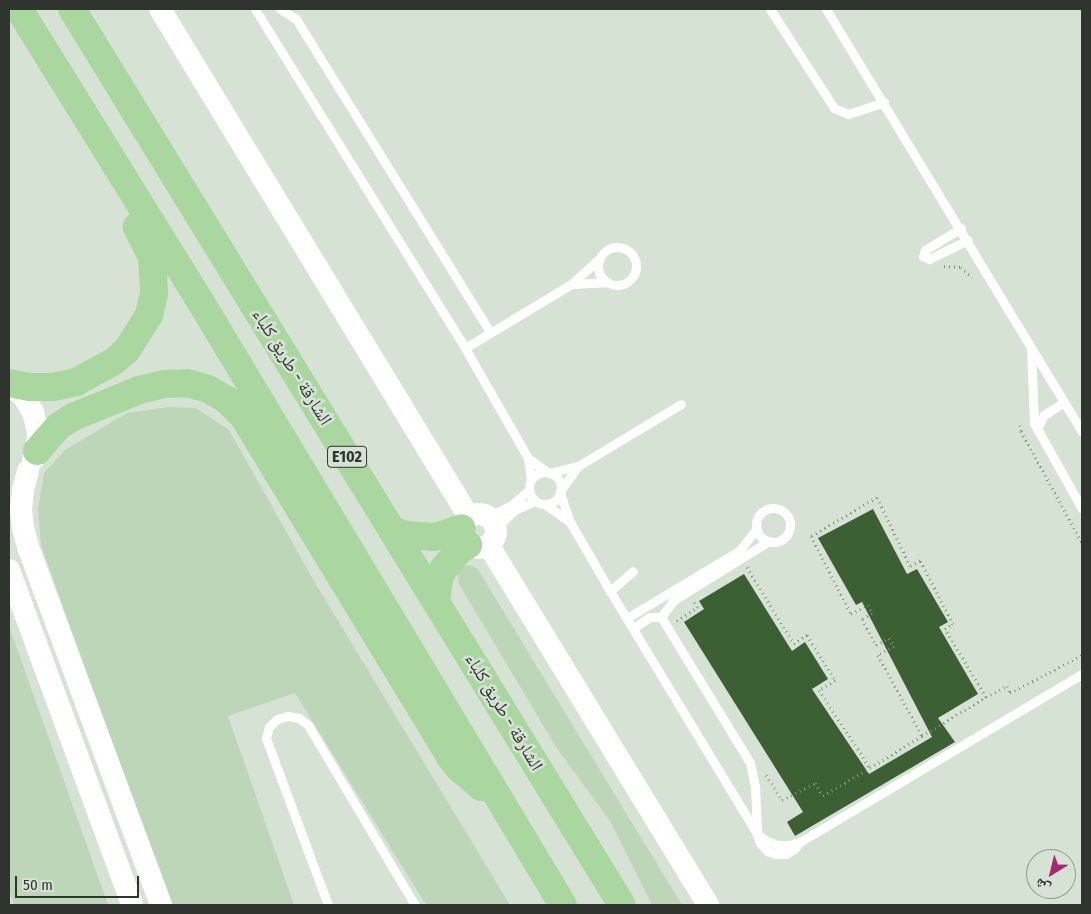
<!DOCTYPE html>
<html>
<head>
<meta charset="utf-8">
<style>
	body { margin:0 }
	#map { position:relative; width:1091px; height:914px; overflow:hidden; background:#d6e3d4; font-family:"Fira Sans Condensed","Noto Naskh Arabic",sans-serif }
	div>[style] { position:absolute }
	.green>* { inset:0; background:#bcd6b7 }
	.building>* { inset:0; background:#3c6034 }
	.path>* { height:3px; margin-top:-1.5px; transform-origin:0; background:repeating-linear-gradient(90deg,#868f84 0 1px,transparent 0 5px) }
	.service>* { height:9px; margin:-4.5px; padding:0 4.5px; transform-origin:4.5px; border-radius:4.5px; background:#fff }
	.service>.ring { margin:-4.5px; padding:0; box-sizing:content-box; background:none; border:9px solid #fff; border-radius:50% }
	.tertiary>* { height:22px; margin:-11px; padding:0 11px; transform-origin:11px; border-radius:11px; background:#fff }
	.tertiary>.ring { margin:-11px; padding:0; box-sizing:content-box; background:none; border:22px solid #fff; border-radius:50% }
	.motorway>* { height:28px; margin:-14px; padding:0 14px; transform-origin:14px; border-radius:14px; background:#a9d79f }
	span { translate:-50% -50%; white-space:nowrap; text-align:center; line-height:1.15; -webkit-text-stroke:5px #d6e3d4; paint-order:stroke }
	.shield-label span { padding:1px 4px; background:#d6e3d4; border:1px solid; border-radius:4px; -webkit-text-stroke-width:0 }
	.shield-label { font-size:16px; color:#2f342e; font-weight:700 }
	.street-label { font-size:18px; color:#2f342e }
	.frame { position:absolute; inset:0; border:10px solid #2f342e; pointer-events:none }
	.north { position:absolute; left:1026px; top:849px; width:50px; height:50px; box-sizing:border-box; background:#d6e3d4; border:1px solid #939d92; border-radius:50%; rotate:216deg; font-size:14px; font-weight:700; line-height:20px; text-align:center; color:#2f342e }
	.north::after { content:''; display:block; margin:auto; width:18px; height:22px; background:#a92672; clip-path:polygon(50% 0,100% 100%,50% 72%,0 100%) }
	.scale { position:absolute; left:15px; top:876px; width:124px; height:22px; box-sizing:border-box; border:2px solid #2f342e; border-top:0; padding-left:6px; font-size:15px; line-height:18px; white-space:nowrap; color:#2f342e; -webkit-text-stroke:4px #d6e3d4; paint-order:stroke }
</style>
</head>
<body>
<div id="map">
	<div class="green">
		<div style="clip-path:polygon(169px 407px,196px 408px,229px 430px,314px 581px,510px 905px,426px 905px,295px 693px,228px 716px,294px 905px,170px 905px,41px 545px,38px 509px,44px 473px,65px 450px,127px 413px)"></div>
		<div style="clip-path:polygon(468px 565px,477px 568px,682px 905px,652px 905px,610px 821px,556px 747px,459px 584px,457px 574px,463px 566px)"></div>
		<div style="clip-path:polygon(9px 626px,108px 905px,14px 905px,9px 890px)"></div>
	</div>
	<div class="building">
		<div style="clip-path:polygon(873px 509px,907px 574px,917px 569px,948px 622px,939px 627px,978px 694px,938px 718px,955px 742px,795px 836px,787px 822px,803px 812px,684px 622px,704px 609px,699px 601px,744px 574px,792px 651px,805px 642px,828px 679px,812px 689px,869px 774px,932px 737px,862px 602px,856px 605px,818px 538px)"></div>
	</div>
	<div class="path">
		<div style="left:944px;top:266px;width:17px;rotate:3deg"></div>
		<div style="left:961px;top:267px;width:15px;rotate:42deg"></div>
		<div style="left:1020px;top:425px;width:6px;rotate:81deg"></div>
		<div style="left:1021px;top:431px;width:128px;rotate:61.4deg"></div>
		<div style="left:747px;top:567px;width:90px;rotate:58.6deg"></div>
		<div style="left:794px;top:644px;width:16px;rotate:-35deg"></div>
		<div style="left:807px;top:635px;width:53px;rotate:58.1deg"></div>
		<div style="left:835px;top:680px;width:19px;rotate:148deg"></div>
		<div style="left:819px;top:690px;width:93px;rotate:56.8deg"></div>
		<div style="left:870px;top:768px;width:61px;rotate:-31.6deg"></div>
		<div style="left:922px;top:736px;width:75px;rotate:-31.4deg"></div>
		<div style="left:986px;top:697px;width:79px;rotate:-121.1deg"></div>
		<div style="left:945px;top:629px;width:9px;rotate:-32deg"></div>
		<div style="left:953px;top:624px;width:72px;rotate:-117.3deg"></div>
		<div style="left:920px;top:560px;width:12px;rotate:149deg"></div>
		<div style="left:910px;top:566px;width:76px;rotate:-115.6deg"></div>
		<div style="left:877px;top:497px;width:77px;rotate:149.4deg"></div>
		<div style="left:811px;top:536px;width:88px;rotate:62.9deg"></div>
		<div style="left:851px;top:614px;width:19px;rotate:-28deg"></div>
		<div style="left:868px;top:605px;width:9px;rotate:63deg"></div>
		<div style="left:872px;top:613px;width:12px;rotate:149deg"></div>
		<div style="left:862px;top:619px;width:30px;rotate:62deg"></div>
		<div style="left:876px;top:645px;width:15px;rotate:-28deg"></div>
		<div style="left:889px;top:638px;width:9px;rotate:58deg"></div>
		<div style="left:894px;top:646px;width:18px;rotate:151deg"></div>
		<div style="left:878px;top:655px;width:92px;rotate:61.5deg"></div>
		<div style="left:677px;top:621px;width:25px;rotate:-34deg"></div>
		<div style="left:698px;top:607px;width:9px;rotate:-126deg"></div>
		<div style="left:986px;top:697px;width:24px;rotate:-28deg"></div>
		<div style="left:1007px;top:686px;width:8px;rotate:67deg"></div>
		<div style="left:1010px;top:693px;width:81px;rotate:-27.8deg"></div>
		<div style="left:766px;top:775px;width:30px;rotate:57deg"></div>
		<div style="left:782px;top:800px;width:37px;rotate:-27deg"></div>
		<div style="left:815px;top:783px;width:15px;rotate:58deg"></div>
		<div style="left:823px;top:796px;width:55px;rotate:-30.8deg"></div>
	</div>
	<div class="service">
		<div style="left:255px;top:9px;width:399px;rotate:58.2deg"></div>
		<div style="left:465px;top:348px;width:127px;rotate:60.2deg"></div>
		<div style="left:528px;top:458px;width:22px;rotate:82deg"></div>
		<div style="left:280px;top:9px;width:19px;rotate:32deg"></div>
		<div style="left:296px;top:19px;width:368px;rotate:58.2deg"></div>
		<div style="left:770px;top:9px;width:118px;rotate:57.1deg"></div>
		<div style="left:834px;top:108px;width:15px;rotate:23deg"></div>
		<div style="left:848px;top:114px;width:38px;rotate:-18deg"></div>
		<div style="left:826px;top:9px;width:494px;rotate:58.8deg"></div>
		<div style="left:961px;top:228px;width:42px;rotate:148.6deg"></div>
		<div style="left:925px;top:250px;width:6px;rotate:108deg"></div>
		<div style="left:923px;top:256px;width:7px;rotate:27deg"></div>
		<div style="left:929px;top:259px;width:43px;rotate:-26deg"></div>
		<div class="ring" style="left:598px;top:247px;width:29px;height:29px"></div>
		<div style="left:573px;top:284px;width:33px;rotate:-3deg"></div>
		<div style="left:465px;top:348px;width:122px;rotate:-31deg"></div>
		<div style="left:570px;top:285px;width:39px;rotate:-42deg"></div>
		<div style="left:1031px;top:349px;width:74px;rotate:87.7deg"></div>
		<div style="left:1034px;top:423px;width:98px;rotate:60.8deg"></div>
		<div style="left:1037px;top:429px;width:16px;rotate:-63deg"></div>
		<div style="left:1044px;top:415px;width:24px;rotate:-33deg"></div>
		<div style="left:528px;top:458px;width:26px;rotate:36deg"></div>
		<div style="left:549px;top:473px;width:30px;rotate:-14deg"></div>
		<div style="left:578px;top:466px;width:120px;rotate:-31deg"></div>
		<div style="left:578px;top:466px;width:31px;rotate:126deg"></div>
		<div style="left:560px;top:491px;width:11px;rotate:75deg"></div>
		<div style="left:563px;top:502px;width:21px;rotate:71deg"></div>
		<div style="left:570px;top:522px;width:80px;rotate:59.9deg"></div>
		<div style="left:610px;top:591px;width:284px;rotate:58.8deg"></div>
		<div style="left:757px;top:834px;width:9px;rotate:72deg"></div>
		<div style="left:760px;top:843px;width:11px;rotate:49deg"></div>
		<div style="left:767px;top:851px;width:9px;rotate:18deg"></div>
		<div style="left:776px;top:854px;width:10px"></div>
		<div style="left:786px;top:854px;width:9px;rotate:-32deg"></div>
		<div style="left:794px;top:849px;width:9px;rotate:-49deg"></div>
		<div class="ring" style="left:529px;top:472px;width:23px;height:23px"></div>
		<div style="left:545px;top:504px;width:31px;rotate:36deg"></div>
		<div class="ring" style="left:756px;top:508px;width:25px;height:25px"></div>
		<div style="left:488px;top:517px;width:27px;rotate:-27deg"></div>
		<div style="left:512px;top:505px;width:23px;rotate:-41deg"></div>
		<div style="left:496px;top:527px;width:25px;rotate:-42deg"></div>
		<div style="left:515px;top:510px;width:22px;rotate:-24deg"></div>
		<div style="left:610px;top:591px;width:30px;rotate:-41deg"></div>
		<div style="left:661px;top:617px;width:21px;rotate:-53deg"></div>
		<div style="left:674px;top:600px;width:112px;rotate:-31.8deg"></div>
		<div style="left:627px;top:618px;width:131px;rotate:-30.9deg"></div>
		<div style="left:739px;top:551px;width:28px;rotate:-52deg"></div>
		<div style="left:633px;top:628px;width:20px;rotate:-33deg"></div>
		<div style="left:650px;top:617px;width:11px"></div>
		<div style="left:661px;top:617px;width:171px;rotate:58.6deg"></div>
		<div style="left:750px;top:763px;width:24px;rotate:78deg"></div>
		<div style="left:755px;top:786px;width:46px;rotate:87.5deg"></div>
		<div style="left:758px;top:835px;width:11px;rotate:34deg"></div>
		<div style="left:767px;top:841px;width:12px;rotate:20deg"></div>
		<div style="left:778px;top:845px;width:11px"></div>
		<div style="left:789px;top:845px;width:11px;rotate:-15deg"></div>
		<div style="left:800px;top:842px;width:328px;rotate:-30.8deg"></div>
		<div style="left:328px;top:905px;width:178px;rotate:-110.4deg"></div>
		<div style="left:266px;top:738px;width:11px;rotate:-75deg"></div>
		<div style="left:269px;top:727px;width:11px;rotate:-45deg"></div>
		<div style="left:277px;top:719px;width:11px;rotate:-15deg"></div>
		<div style="left:288px;top:716px;width:11px;rotate:10deg"></div>
		<div style="left:299px;top:718px;width:11px;rotate:38deg"></div>
		<div style="left:308px;top:725px;width:209px;rotate:59.3deg"></div>
	</div>
	<div class="tertiary">
		<div style="left:160px;top:9px;width:595px;rotate:58.69deg"></div>
		<div style="left:9px;top:384px;width:18px;rotate:41deg"></div>
		<div style="left:23px;top:396px;width:19px;rotate:58deg"></div>
		<div style="left:33px;top:412px;width:21px;rotate:76deg"></div>
		<div style="left:38px;top:432px;width:19px;rotate:93deg"></div>
		<div style="left:37px;top:451px;width:10px;rotate:114deg"></div>
		<div style="left:28px;top:471px;width:20px;rotate:105deg"></div>
		<div style="left:23px;top:490px;width:19px;rotate:96deg"></div>
		<div style="left:21px;top:509px;width:19px;rotate:84deg"></div>
		<div style="left:23px;top:528px;width:20px;rotate:75deg"></div>
		<div style="left:28px;top:547px;width:382px;rotate:69.6deg"></div>
		<div class="ring" style="left:462px;top:514px;width:12px;height:12px"></div>
		<div style="left:489px;top:546px;width:421px;rotate:58.6deg"></div>
		<div style="left:9px;top:570px;width:357px;rotate:69.8deg"></div>
	</div>
	<div class="motorway">
		<div style="left:19px;top:9px;width:347px;rotate:58.2deg"></div>
		<div style="left:202px;top:304px;width:701px;rotate:59.01deg"></div>
		<div style="left:72px;top:9px;width:1051px;rotate:58.46deg"></div>
		<div style="left:9px;top:383px;width:21px;rotate:11deg"></div>
		<div style="left:30px;top:387px;width:23px"></div>
		<div style="left:53px;top:387px;width:24px;rotate:-12deg"></div>
		<div style="left:76px;top:382px;width:42px;rotate:-28.4deg"></div>
		<div style="left:113px;top:362px;width:18px;rotate:-41deg"></div>
		<div style="left:127px;top:350px;width:41px;rotate:-57.8deg"></div>
		<div style="left:149px;top:315px;width:23px;rotate:-77deg"></div>
		<div style="left:154px;top:293px;width:36px;rotate:-93deg"></div>
		<div style="left:152px;top:257px;width:34px;rotate:-117deg"></div>
		<div style="left:37px;top:451px;width:33px;rotate:-49deg"></div>
		<div style="left:59px;top:426px;width:17px;rotate:-33deg"></div>
		<div style="left:73px;top:417px;width:71px;rotate:-22.2deg"></div>
		<div style="left:139px;top:390px;width:26px;rotate:-13deg"></div>
		<div style="left:164px;top:384px;width:23px;rotate:-2deg"></div>
		<div style="left:187px;top:383px;width:22px;rotate:16deg"></div>
		<div style="left:208px;top:389px;width:22px;rotate:30deg"></div>
		<div style="left:227px;top:400px;width:23px;rotate:45deg"></div>
		<div style="left:243px;top:416px;width:399px;rotate:58.7deg"></div>
		<div style="left:450px;top:757px;width:14px;rotate:51deg"></div>
		<div style="left:459px;top:768px;width:29px;rotate:41deg"></div>
		<div style="left:392px;top:530px;width:15px;rotate:20deg"></div>
		<div style="left:406px;top:535px;width:29px;rotate:4deg"></div>
		<div style="left:435px;top:537px;width:28px;rotate:-18deg"></div>
		<div style="left:436px;top:601px;width:22px;rotate:-82deg"></div>
		<div style="left:439px;top:579px;width:12px;rotate:-66deg"></div>
		<div style="left:444px;top:568px;width:23px;rotate:-49deg"></div>
		<div style="left:459px;top:551px;width:11px;rotate:-34deg"></div>
	</div>
	<div class="shield-label">
		<span style="left:347px;top:457px">E102</span>
	</div>
	<div class="street-label">
		<span style="left:292px;top:367px;rotate:58deg">الشارقة - طريق كلباء</span>
		<span style="left:504px;top:712px;rotate:59deg">الشارقة - طريق كلباء</span>
	</div>
	<div class="frame"></div>
	<div class="north">ش</div>
	<div class="scale">50 m</div>
</div>
</body>
</html>
